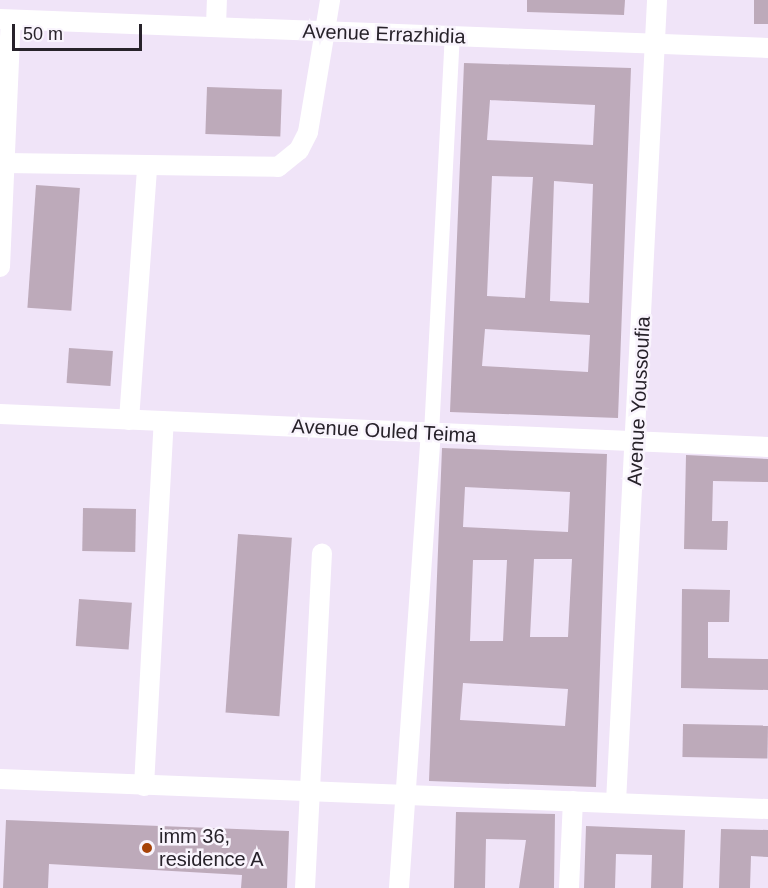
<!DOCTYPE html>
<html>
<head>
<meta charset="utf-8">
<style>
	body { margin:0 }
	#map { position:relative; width:768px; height:888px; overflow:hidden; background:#f0e4f8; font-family:Arial,sans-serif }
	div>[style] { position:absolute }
	.building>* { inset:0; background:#bdaaba; transform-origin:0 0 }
	.pedestrian>* { height:15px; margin:-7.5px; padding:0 7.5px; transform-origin:7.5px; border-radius:7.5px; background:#fff }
	.minor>* { height:20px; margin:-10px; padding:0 10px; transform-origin:10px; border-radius:10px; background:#fff }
	.dots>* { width:16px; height:16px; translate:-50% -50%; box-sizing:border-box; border:3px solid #f9f4fd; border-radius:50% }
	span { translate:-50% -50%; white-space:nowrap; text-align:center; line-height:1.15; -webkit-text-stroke:5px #f9f4fd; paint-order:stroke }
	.street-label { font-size:20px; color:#27222a }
	.poi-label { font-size:20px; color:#27222a }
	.left { translate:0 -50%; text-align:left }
	.scale { position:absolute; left:12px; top:24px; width:130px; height:27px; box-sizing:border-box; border:3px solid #27222a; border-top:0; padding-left:8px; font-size:18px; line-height:21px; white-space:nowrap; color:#27222a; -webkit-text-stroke:4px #f9f4fd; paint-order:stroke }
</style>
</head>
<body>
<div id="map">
	<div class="building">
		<div style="clip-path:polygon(527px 0,625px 0,624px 15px,527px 12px)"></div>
		<div style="left:754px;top:0;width:14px;height:24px"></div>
		<div style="clip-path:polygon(evenodd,464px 63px,631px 68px,618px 418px,450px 412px,464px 63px,490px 100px,595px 105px,593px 145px,487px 140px,490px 100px,464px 63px,492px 176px,533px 177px,525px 298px,487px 296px,492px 176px,464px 63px,554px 181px,593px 184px,589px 303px,550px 301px,554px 181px,464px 63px,485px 329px,590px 335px,588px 372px,482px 366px,485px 329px)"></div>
		<div style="left:207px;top:87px;width:75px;height:47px;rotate:2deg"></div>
		<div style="left:36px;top:185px;width:44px;height:123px;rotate:4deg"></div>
		<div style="left:69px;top:348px;width:44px;height:35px;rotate:4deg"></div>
		<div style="clip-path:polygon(evenodd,442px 448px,607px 454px,596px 787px,429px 781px,442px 448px,465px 487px,570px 492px,568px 532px,463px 527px,465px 487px,442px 448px,534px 559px,572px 559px,568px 637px,530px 637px,534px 559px,442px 448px,473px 560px,507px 560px,503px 641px,470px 641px,473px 560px,442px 448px,463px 683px,568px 689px,565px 726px,460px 720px,463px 683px)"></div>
		<div style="clip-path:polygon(686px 455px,768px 459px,768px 482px,713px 481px,712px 521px,728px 521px,727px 550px,684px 549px)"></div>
		<div style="left:83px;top:508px;width:53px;height:43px;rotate:1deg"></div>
		<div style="left:238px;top:534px;width:54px;height:179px;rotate:4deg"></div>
		<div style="clip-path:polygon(682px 589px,730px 590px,729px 622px,708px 622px,708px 658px,768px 659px,768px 690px,681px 688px)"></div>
		<div style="left:79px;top:599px;width:53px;height:47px;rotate:4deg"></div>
		<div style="left:683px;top:724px;width:85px;height:33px;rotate:1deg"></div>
		<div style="clip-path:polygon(456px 812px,555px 814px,554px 888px,519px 888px,526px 840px,486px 839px,485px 888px,454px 888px)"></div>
		<div style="clip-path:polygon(6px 820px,289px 831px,287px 888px,241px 888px,242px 875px,49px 864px,48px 888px,3px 888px)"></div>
		<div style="clip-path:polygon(586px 826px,685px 830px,683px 888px,651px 888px,652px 855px,616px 854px,615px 888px,584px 888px)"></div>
		<div style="clip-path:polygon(721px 829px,768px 830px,768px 857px,751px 856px,750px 888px,719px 888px)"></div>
	</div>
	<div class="pedestrian">
		<div style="left:431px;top:433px;width:397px;rotate:-87deg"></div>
	</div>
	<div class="minor">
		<div style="left:0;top:19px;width:769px;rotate:2.16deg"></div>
		<div style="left:216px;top:26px;width:26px;rotate:-88deg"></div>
		<div style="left:5px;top:163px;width:273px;rotate:0.8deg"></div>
		<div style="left:278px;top:167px;width:27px;rotate:-39deg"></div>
		<div style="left:299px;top:150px;width:20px;rotate:-63deg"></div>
		<div style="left:308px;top:132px;width:134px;rotate:-80.5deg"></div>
		<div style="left:0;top:267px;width:247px;rotate:-87.5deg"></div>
		<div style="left:0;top:414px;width:769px;rotate:2.46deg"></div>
		<div style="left:129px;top:420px;width:254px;rotate:-85.9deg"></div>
		<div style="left:0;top:779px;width:769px;rotate:2.24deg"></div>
		<div style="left:144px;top:786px;width:365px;rotate:-86.9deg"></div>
		<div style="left:616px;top:802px;width:803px;rotate:-87.07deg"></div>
		<div style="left:305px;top:888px;width:335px;rotate:-87.1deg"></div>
		<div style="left:399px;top:888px;width:456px;rotate:-86deg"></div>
		<div style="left:569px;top:888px;width:87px;rotate:-87.4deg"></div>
	</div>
	<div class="dots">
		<div style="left:147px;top:848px;background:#a64308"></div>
	</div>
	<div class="street-label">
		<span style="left:384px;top:34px;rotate:2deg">Avenue Errazhidia</span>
		<span style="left:639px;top:401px;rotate:-87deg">Avenue Youssoufia</span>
		<span style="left:384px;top:431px;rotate:3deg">Avenue Ouled Teima</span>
	</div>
	<div class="poi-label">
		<span class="left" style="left:159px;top:848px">imm 36,<br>residence A</span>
	</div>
	<div class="scale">50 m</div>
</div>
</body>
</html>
